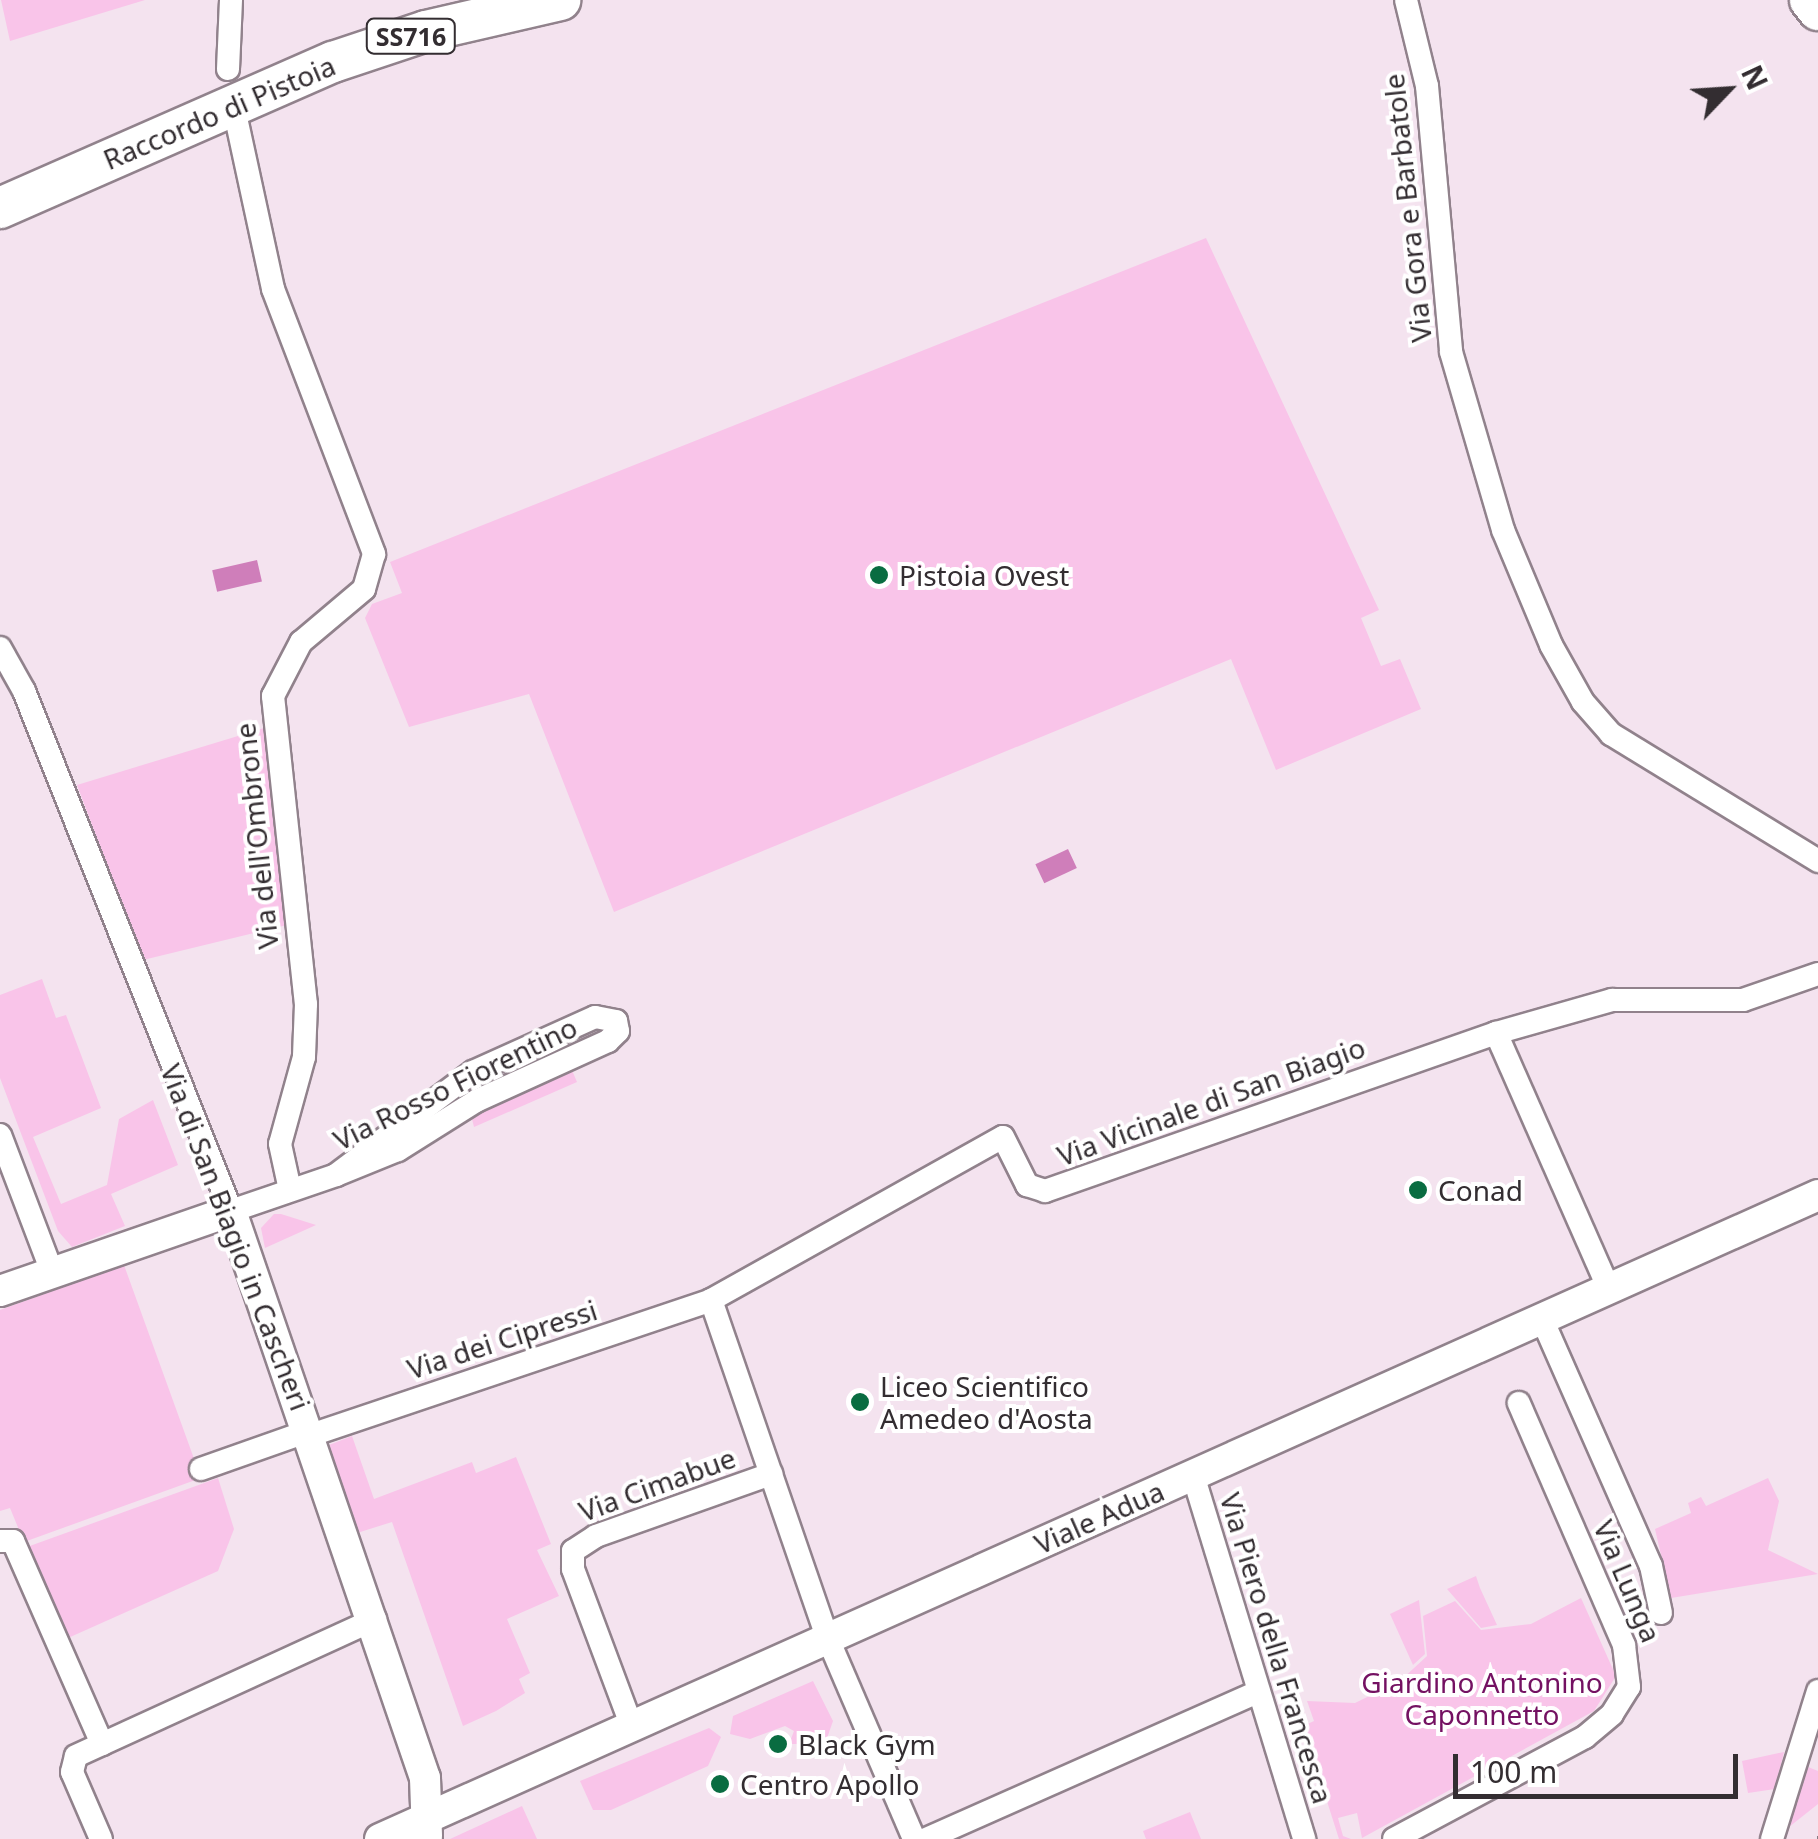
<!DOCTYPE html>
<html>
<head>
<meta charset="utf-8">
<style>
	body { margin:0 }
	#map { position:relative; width:1818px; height:1839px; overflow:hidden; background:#f4e3ef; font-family:"Noto Sans",sans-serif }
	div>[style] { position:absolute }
	.green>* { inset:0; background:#f9c4e9 }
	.water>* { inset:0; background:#cf7eba; transform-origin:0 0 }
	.roads { filter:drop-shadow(2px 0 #91828c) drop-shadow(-2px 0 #91828c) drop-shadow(0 2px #91828c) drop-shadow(0 -2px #91828c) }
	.street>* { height:22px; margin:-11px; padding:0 11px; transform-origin:11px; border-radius:11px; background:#fff }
	.secondary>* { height:30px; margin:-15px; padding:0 15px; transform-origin:15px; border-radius:15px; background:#fff }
	.highway>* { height:40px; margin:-20px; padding:0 20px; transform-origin:20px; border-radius:20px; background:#fff }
	.rail>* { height:6px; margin-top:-3px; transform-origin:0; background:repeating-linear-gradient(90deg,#877c83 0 20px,transparent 0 30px) }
	.dots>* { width:28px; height:28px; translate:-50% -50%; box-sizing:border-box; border:5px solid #fff; border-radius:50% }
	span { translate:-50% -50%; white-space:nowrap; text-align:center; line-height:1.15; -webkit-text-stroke:8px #fff; paint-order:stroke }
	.shield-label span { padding:2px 8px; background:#fff; border:2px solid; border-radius:8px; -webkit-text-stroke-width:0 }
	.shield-label { font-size:25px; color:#332d31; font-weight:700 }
	.street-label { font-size:28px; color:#332d31 }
	.poi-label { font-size:28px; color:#332d31 }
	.left { translate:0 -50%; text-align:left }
	.park-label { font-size:28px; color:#741162 }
	.north { position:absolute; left:1678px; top:40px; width:100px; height:100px; -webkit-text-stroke:8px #fff; paint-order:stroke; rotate:65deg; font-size:28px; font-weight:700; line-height:40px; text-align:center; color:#332d31 }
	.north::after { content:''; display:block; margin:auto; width:35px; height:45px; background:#332d31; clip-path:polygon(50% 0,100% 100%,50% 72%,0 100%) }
	.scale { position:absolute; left:1453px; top:1754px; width:285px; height:45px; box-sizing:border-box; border:5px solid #332d31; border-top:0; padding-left:12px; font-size:30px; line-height:35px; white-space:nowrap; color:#332d31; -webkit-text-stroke:8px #fff; paint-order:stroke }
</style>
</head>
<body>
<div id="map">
	<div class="green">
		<div style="clip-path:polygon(1px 0,145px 0,10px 41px)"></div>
		<div style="clip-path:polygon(1206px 238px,1379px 610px,1361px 618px,1381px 666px,1400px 659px,1421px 709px,1276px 770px,1231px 659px,614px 912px,529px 694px,409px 727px,365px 618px,372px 604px,402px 593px,390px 562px)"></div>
		<div style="clip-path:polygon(264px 728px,287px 925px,143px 960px,77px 785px)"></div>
		<div style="clip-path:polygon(42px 979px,56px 1018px,66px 1015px,101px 1108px,33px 1137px,61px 1204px,107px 1185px,119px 1119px,153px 1100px,178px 1165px,111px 1194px,125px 1226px,72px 1247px,58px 1231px,0 1078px,0 995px)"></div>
		<div style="clip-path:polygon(571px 1068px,577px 1082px,474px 1127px,471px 1115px)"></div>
		<div style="clip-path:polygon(274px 1214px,281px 1214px,316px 1225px,265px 1248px,261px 1228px)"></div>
		<div style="clip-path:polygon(124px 1265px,201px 1478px,24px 1542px,10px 1508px,0 1511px,0 1310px)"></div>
		<div style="clip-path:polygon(352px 1436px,374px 1499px,472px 1462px,476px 1473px,516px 1457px,551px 1544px,537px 1550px,559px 1596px,507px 1619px,530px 1673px,519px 1679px,525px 1693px,496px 1711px,463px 1726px,392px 1522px,357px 1533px,329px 1445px)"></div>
		<div style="clip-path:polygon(218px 1478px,234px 1529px,218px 1571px,68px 1638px,27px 1547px)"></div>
		<div style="clip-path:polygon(1768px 1478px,1779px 1501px,1768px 1550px,1818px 1574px,1671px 1598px,1655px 1529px,1691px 1513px,1688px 1503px,1701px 1497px,1706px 1506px)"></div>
		<div style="clip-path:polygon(1476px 1576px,1480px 1588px,1497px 1625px,1481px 1628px,1447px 1589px)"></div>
		<div style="clip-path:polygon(1581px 1598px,1616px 1676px,1594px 1711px,1362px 1838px,1357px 1813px,1338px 1818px,1343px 1836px,1351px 1839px,1339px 1839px,1303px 1726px,1314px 1721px,1307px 1701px,1355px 1703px,1400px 1681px,1427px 1656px,1423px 1616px,1455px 1601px,1481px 1630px,1531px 1624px)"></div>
		<div style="clip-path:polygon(1419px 1600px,1425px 1654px,1413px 1665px,1390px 1614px)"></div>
		<div style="clip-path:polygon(813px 1681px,833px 1721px,825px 1744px,789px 1744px,794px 1731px,785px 1726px,750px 1739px,730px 1734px,733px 1716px)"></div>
		<div style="clip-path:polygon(709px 1728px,721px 1737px,708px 1766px,611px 1810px,593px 1810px,580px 1781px)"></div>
		<div style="clip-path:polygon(1784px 1752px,1775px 1789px,1748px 1793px,1742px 1761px)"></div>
		<div style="clip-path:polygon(1808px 1767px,1818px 1771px,1818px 1804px,1789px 1827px)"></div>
		<div style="clip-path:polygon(522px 1806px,537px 1839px,450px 1839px)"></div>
		<div style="clip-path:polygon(1190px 1812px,1201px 1839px,1146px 1839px,1143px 1831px)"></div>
	</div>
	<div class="water">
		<div style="left:257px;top:560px;width:22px;height:46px;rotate:77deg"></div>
		<div style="left:1068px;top:849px;width:21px;height:36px;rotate:65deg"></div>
	</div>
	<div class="roads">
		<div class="street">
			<div style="left:1406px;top:0;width:89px;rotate:76.3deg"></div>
			<div style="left:1427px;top:86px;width:267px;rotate:84.8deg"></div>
			<div style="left:1451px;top:352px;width:185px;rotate:73.7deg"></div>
			<div style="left:1503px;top:530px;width:125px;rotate:67.3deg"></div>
			<div style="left:1551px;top:645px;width:65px;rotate:60.7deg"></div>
			<div style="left:1583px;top:702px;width:43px;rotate:48.8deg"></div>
			<div style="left:1611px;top:734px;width:243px;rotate:31.5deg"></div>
			<div style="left:228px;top:69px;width:69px;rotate:-87.5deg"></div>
			<div style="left:235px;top:113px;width:180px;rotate:77.8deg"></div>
			<div style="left:273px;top:289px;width:284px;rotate:69.1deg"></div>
			<div style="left:374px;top:554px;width:36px;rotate:106deg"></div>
			<div style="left:364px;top:589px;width:82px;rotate:139.9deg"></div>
			<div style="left:301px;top:642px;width:61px;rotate:117.4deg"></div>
			<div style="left:273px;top:696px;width:310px;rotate:83.9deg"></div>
			<div style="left:306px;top:1004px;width:53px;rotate:92.2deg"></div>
			<div style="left:304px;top:1057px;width:90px;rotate:105.4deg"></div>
			<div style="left:280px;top:1144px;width:47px;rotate:77.7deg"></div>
			<div style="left:0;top:648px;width:49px;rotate:60.8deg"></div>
			<div style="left:24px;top:691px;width:560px;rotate:68.29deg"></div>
			<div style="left:231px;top:1211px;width:111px;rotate:-18.9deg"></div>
			<div style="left:336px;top:1175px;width:67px;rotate:-22deg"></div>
			<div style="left:398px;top:1150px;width:92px;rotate:-32.1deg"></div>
			<div style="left:476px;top:1101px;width:145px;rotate:-24.4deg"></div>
			<div style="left:608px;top:1041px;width:14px;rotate:-45deg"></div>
			<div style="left:618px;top:1031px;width:10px;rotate:-101deg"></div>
			<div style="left:616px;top:1021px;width:21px;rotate:-169deg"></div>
			<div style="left:595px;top:1017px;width:134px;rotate:155.7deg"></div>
			<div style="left:473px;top:1072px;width:171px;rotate:143.1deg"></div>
			<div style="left:1496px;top:1033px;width:280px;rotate:66.2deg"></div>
			<div style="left:0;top:1135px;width:147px;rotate:69.2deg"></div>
			<div style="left:711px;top:1300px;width:359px;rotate:71deg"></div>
			<div style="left:828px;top:1639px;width:218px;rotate:66.7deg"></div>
			<div style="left:1542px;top:1319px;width:270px;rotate:66.2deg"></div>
			<div style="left:1651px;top:1566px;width:48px;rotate:78deg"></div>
			<div style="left:311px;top:1435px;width:422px;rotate:-18.6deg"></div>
			<div style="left:711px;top:1300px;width:334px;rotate:-29.2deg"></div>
			<div style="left:1003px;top:1137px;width:54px;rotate:63.4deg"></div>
			<div style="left:1027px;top:1185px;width:19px;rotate:18deg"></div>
			<div style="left:1045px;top:1191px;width:478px;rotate:-19.3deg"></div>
			<div style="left:1496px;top:1033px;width:121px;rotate:-15.9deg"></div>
			<div style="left:1612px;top:1000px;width:131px"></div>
			<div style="left:1743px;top:1000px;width:79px;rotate:-19.1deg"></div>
			<div style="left:201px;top:1469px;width:114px;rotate:-19.4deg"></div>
			<div style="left:1193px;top:1475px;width:381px;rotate:73deg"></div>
			<div style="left:0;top:1541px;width:13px"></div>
			<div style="left:13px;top:1541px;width:222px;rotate:66.3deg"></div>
			<div style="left:632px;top:1727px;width:169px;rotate:-110.5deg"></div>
			<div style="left:573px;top:1569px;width:18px;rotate:-90deg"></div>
			<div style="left:573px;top:1551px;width:27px;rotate:-33deg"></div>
			<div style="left:596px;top:1536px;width:186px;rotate:-19.5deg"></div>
			<div style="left:101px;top:1839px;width:73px;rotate:-113.4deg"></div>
			<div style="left:72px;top:1772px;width:16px;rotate:-76deg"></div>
			<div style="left:76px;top:1756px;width:329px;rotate:-24.6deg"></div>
			<div style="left:926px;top:1839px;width:361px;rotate:-23.9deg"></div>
			<div style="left:1394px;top:1839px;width:217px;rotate:-28.1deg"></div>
			<div style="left:1585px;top:1737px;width:35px;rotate:-40deg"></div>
			<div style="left:1612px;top:1714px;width:32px;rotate:-58deg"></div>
			<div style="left:1629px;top:1687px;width:42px;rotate:-96.8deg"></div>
			<div style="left:1624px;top:1645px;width:264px;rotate:-113.5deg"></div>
			<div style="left:1772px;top:1839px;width:155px;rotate:-72.7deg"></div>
		</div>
		<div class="secondary">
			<div style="left:0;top:1291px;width:244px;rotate:-19.1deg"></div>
			<div style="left:231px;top:1211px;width:599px;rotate:71.11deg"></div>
			<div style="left:425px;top:1778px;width:58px;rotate:88deg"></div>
			<div style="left:380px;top:1839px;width:1576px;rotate:-24.12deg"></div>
		</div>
		<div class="highway">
			<div style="left:1810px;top:0;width:13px;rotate:51deg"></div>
			<div style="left:0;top:208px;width:364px;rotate:-23.7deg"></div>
			<div style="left:333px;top:62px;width:98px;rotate:-18.4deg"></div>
			<div style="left:426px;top:31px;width:138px;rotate:-13deg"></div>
		</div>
	</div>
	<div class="rail">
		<div style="left:1817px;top:1839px;width:1px"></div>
	</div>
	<div class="dots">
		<div style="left:879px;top:575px;background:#096c41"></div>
		<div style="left:1418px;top:1190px;background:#096c41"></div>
		<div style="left:860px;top:1402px;background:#096c41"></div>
		<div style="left:778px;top:1744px;background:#096c41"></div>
		<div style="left:720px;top:1784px;background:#096c41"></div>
	</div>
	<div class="shield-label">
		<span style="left:411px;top:36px">SS716</span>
	</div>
	<div class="street-label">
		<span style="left:219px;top:112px;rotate:-23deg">Raccordo di Pistoia</span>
		<span style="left:1407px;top:208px;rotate:-96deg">Via Gora e Barbatole</span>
		<span style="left:256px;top:836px;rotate:-96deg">Via dell'Ombrone</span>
		<span style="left:455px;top:1083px;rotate:-26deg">Via Rosso Fiorentino</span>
		<span style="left:1211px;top:1101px;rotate:-20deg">Via Vicinale di San Biagio</span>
		<span style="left:236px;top:1237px;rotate:69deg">Via di San Biagio in Cascheri</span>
		<span style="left:502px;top:1339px;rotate:-18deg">Via dei Cipressi</span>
		<span style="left:657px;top:1484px;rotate:-20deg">Via Cimabue</span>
		<span style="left:1099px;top:1517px;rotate:-24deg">Viale Adua</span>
		<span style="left:1628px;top:1581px;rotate:67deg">Via Lunga</span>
		<span style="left:1277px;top:1648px;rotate:73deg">Via Piero della Francesca</span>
	</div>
	<div class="poi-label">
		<span class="left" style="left:899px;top:575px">Pistoia Ovest</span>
		<span class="left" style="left:1438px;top:1190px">Conad</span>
		<span class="left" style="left:880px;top:1402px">Liceo Scientifico<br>Amedeo d'Aosta</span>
		<span class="left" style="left:798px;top:1744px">Black Gym</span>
		<span class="left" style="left:740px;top:1784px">Centro Apollo</span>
	</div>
	<div class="park-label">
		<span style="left:1482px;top:1698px">Giardino Antonino<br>Caponnetto</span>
	</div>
	<div class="north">N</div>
	<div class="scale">100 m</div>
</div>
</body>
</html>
